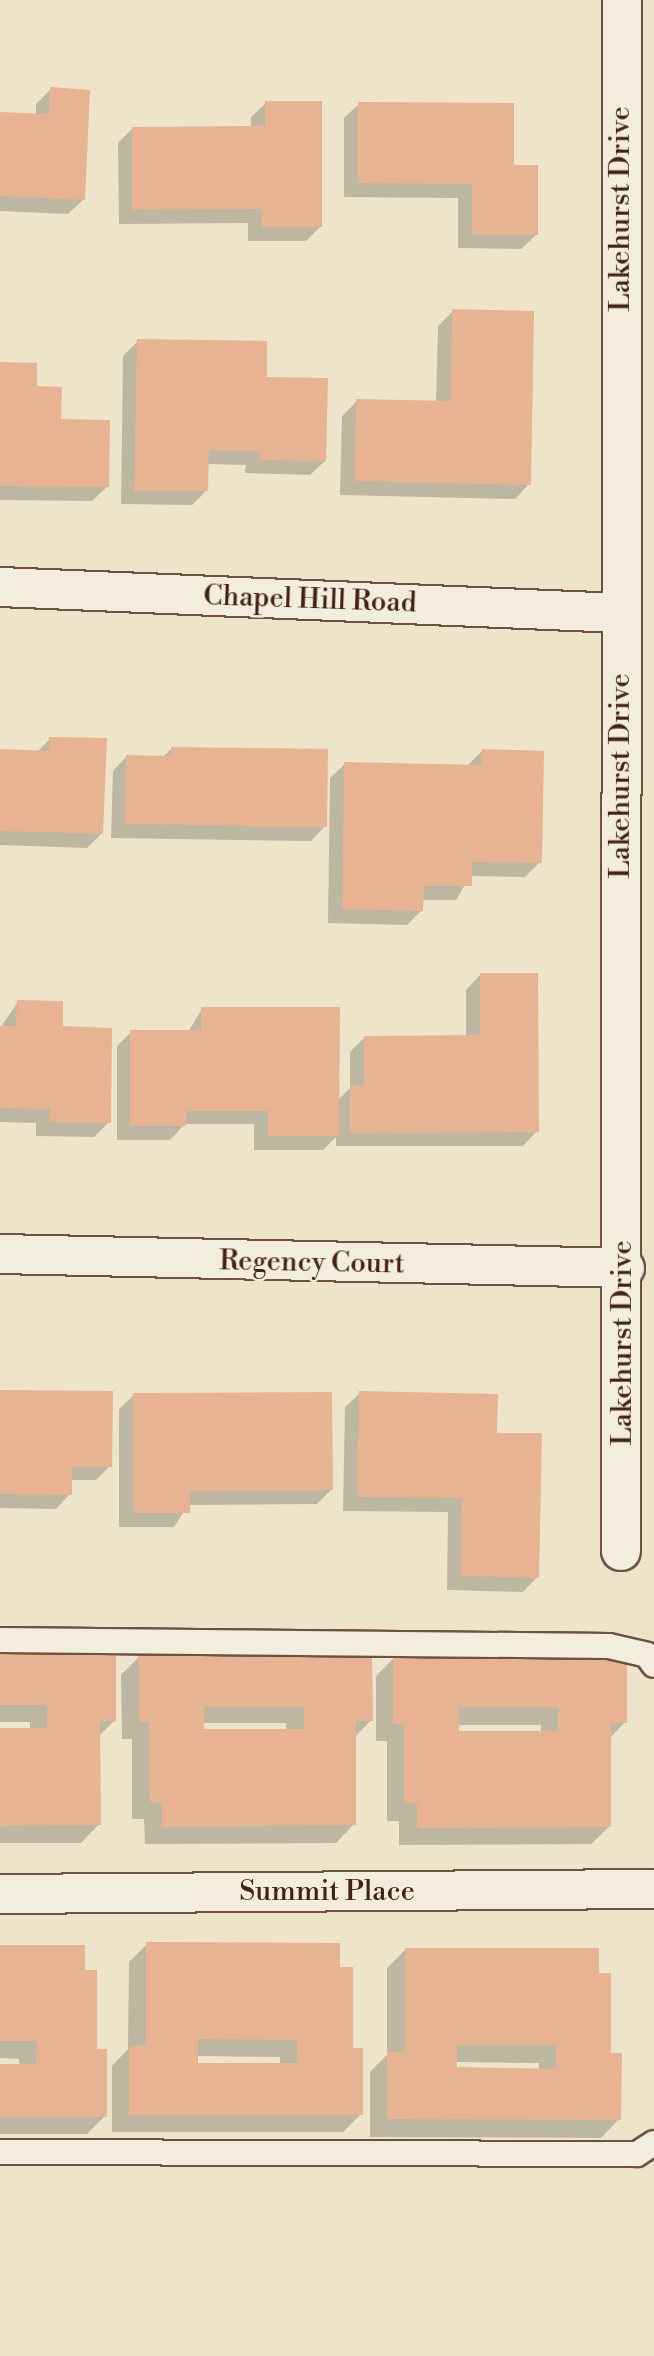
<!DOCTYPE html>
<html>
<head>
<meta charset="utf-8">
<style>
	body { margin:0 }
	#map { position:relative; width:654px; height:2356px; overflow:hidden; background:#ede4ca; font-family:"Libre Bodoni",serif }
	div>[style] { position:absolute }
	.shadow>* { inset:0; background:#0003 }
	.building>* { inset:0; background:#e7b392 }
	.roads { filter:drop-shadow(2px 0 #6e5241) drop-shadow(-2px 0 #6e5241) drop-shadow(0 2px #6e5241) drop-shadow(0 -2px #6e5241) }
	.lane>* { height:24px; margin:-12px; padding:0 12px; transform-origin:12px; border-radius:12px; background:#f3eddd }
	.street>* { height:38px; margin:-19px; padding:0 19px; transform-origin:19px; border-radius:19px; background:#f3eddd }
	span { translate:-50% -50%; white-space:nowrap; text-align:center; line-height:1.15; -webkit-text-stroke:5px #f3eddd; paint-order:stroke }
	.street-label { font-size:28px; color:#432213 }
</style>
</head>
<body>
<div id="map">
	<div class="shadow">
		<div style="clip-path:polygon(51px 89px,83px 200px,68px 214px,0 211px,0 113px,36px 115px,36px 104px)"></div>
		<div style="clip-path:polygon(266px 103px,321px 226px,306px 241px,248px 241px,248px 223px,119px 224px,118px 143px,132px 129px,251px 128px,251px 117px)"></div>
		<div style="clip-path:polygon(359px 104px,513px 166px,536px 235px,521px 249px,458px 248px,458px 198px,344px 197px,344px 118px)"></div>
		<div style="clip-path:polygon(453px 311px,529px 484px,515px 499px,340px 495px,342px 416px,357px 401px,436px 403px,438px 326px)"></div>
		<div style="clip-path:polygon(138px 341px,265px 378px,325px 461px,310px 475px,245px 473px,246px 465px,207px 464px,206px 491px,192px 505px,121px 504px,123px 356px)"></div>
		<div style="clip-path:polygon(0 364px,36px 388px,107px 487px,92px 501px,0 500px)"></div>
		<div style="clip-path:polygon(50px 739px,101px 834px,87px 848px,0 845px,0 751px,37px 752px)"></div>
		<div style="clip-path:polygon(172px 748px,325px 826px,311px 841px,111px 838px,113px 771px,127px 756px,163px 757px)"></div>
		<div style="clip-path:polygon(482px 751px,540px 862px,525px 877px,470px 876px,456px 900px,422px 900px,422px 910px,407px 925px,328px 923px,330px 778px,345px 764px,468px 765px)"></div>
		<div style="clip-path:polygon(480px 975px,537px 1131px,523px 1146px,336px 1146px,336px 1137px,323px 1150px,254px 1150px,254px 1124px,185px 1124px,170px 1140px,117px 1140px,117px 1046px,131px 1032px,188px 1032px,202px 1009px,337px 1101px,350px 1088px,350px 1052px,364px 1038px,466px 1037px,466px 990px)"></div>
		<div style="clip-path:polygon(18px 1002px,61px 1028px,109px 1122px,94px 1137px,36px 1136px,36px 1123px,0 1122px,0 1028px)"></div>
		<div style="clip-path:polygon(0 1392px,110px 1466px,96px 1480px,70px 1480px,70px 1494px,56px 1509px,0 1508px)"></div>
		<div style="clip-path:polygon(360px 1393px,495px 1434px,537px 1577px,523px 1592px,447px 1590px,448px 1512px,343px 1511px,345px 1407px)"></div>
		<div style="clip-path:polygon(134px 1395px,331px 1490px,317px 1504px,188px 1505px,174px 1527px,119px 1527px,119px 1409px)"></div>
		<div style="clip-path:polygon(0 1655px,115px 1720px,98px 1737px,99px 1824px,81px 1843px,0 1843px,0 1730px,30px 1730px,30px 1722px,0 1722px)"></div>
		<div style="clip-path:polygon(evenodd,139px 1657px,371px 1720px,354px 1738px,354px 1824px,336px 1843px,145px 1844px,144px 1819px,132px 1819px,132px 1739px,122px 1739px,121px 1675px,139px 1657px,203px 1723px,286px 1723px,286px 1731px,202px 1731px,203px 1723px)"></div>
		<div style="clip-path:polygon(evenodd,394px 1658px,625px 1722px,609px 1739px,610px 1826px,591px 1844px,399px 1845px,399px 1821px,387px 1821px,387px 1741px,376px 1741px,376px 1676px,394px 1658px,457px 1725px,541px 1725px,541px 1733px,457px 1733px,457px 1725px)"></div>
		<div style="clip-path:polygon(evenodd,147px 1944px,339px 1969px,361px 2114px,343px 2132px,112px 2132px,112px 2066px,128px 2049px,129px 1962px,147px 1944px,196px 2056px,280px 2057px,280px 2065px,196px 2064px,196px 2056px)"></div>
		<div style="clip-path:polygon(0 1947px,83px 1972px,105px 2116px,87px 2134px,0 2134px,0 2066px,19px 2066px,19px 2059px,0 2058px)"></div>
		<div style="clip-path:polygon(evenodd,405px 1950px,598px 1975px,619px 2119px,601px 2138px,370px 2137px,370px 2072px,387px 2055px,387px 1968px,405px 1950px,455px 2062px,539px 2063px,539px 2070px,455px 2069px,455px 2062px)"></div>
	</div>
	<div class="building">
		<div style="clip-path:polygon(50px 87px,90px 90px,85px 200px,0 196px,0 112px,49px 114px)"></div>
		<div style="clip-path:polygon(265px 101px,322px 101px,322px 227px,262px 227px,262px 209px,132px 210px,132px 127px,265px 126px)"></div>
		<div style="clip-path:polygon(358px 102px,514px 103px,514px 165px,538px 165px,538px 235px,472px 234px,472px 184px,358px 183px)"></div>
		<div style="clip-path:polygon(452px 309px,534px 311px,531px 485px,354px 481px,356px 399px,450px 401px)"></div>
		<div style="clip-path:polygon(137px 339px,267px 341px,267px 377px,328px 378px,326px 461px,259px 460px,259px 451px,209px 450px,208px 491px,134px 491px)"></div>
		<div style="clip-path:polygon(0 362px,37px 363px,37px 386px,62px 387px,61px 419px,110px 420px,109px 487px,0 486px)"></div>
		<div style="clip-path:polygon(49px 737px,107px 738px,103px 834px,0 831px,0 749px,49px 751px)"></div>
		<div style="clip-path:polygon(171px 747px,328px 749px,327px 827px,125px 824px,126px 755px,171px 756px)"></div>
		<div style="clip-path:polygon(482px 749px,544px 751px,542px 863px,472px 862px,472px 886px,424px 886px,423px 911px,342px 909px,344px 762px,481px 765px)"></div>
		<div style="clip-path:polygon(480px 973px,538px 973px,539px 1132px,350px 1133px,350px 1086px,364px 1086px,364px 1036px,480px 1035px)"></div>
		<div style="clip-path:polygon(17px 1000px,63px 1001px,63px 1026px,112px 1028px,111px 1123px,49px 1122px,50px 1109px,0 1108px,0 1026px,16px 1026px)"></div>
		<div style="clip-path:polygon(201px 1007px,340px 1007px,339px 1136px,268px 1136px,268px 1111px,186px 1111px,186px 1126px,130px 1126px,130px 1030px,201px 1030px)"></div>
		<div style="clip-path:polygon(0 1390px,113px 1391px,112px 1467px,72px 1467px,72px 1495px,0 1494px)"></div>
		<div style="clip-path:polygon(359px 1391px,498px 1394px,497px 1433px,542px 1433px,539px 1578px,461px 1576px,462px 1498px,357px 1497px)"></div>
		<div style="clip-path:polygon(332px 1392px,333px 1490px,190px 1491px,190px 1513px,133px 1513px,133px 1393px)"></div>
		<div style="clip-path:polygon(116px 1653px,116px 1721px,100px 1721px,101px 1825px,0 1826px,0 1728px,47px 1728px,47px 1705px,0 1705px,0 1654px)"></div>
		<div style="clip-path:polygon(evenodd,372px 1654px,373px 1721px,356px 1721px,356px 1825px,162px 1827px,162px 1802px,150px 1802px,149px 1722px,139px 1722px,138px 1655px,372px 1654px,205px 1706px,304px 1706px,304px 1729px,204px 1729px,205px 1706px)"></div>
		<div style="clip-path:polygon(evenodd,627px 1655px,627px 1723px,611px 1723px,611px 1827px,417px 1828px,417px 1803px,404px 1803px,404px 1724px,393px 1724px,393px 1656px,627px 1655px,459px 1707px,558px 1707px,558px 1731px,459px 1731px,459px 1707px)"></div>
		<div style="clip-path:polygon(evenodd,146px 1942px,340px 1943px,340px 1967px,353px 1967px,353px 2048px,363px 2048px,363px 2115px,129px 2115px,129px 2046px,146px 2046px,146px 1942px,198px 2039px,297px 2040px,297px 2063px,198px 2063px,198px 2039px)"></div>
		<div style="clip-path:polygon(0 1945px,85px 1945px,85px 1970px,97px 1970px,97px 2049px,107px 2049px,107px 2117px,0 2117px,0 2064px,36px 2064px,37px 2041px,0 2041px)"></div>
		<div style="clip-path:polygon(evenodd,405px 1948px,599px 1948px,599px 1973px,611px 1973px,611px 2053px,622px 2053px,621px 2120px,387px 2119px,387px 2052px,405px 2052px,405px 1948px,457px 2045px,556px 2045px,556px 2069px,457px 2067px,457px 2045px)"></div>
	</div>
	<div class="roads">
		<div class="lane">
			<div style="left:0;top:1640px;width:609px;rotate:0.56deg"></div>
			<div style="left:609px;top:1646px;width:39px;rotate:13deg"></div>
			<div style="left:647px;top:1655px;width:12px;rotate:55deg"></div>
			<div style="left:0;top:2152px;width:637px;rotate:0.18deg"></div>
			<div style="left:637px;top:2154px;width:20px;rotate:-33deg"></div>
		</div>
		<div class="street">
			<div style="left:0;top:587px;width:621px;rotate:2.4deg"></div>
			<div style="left:0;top:1254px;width:625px;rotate:1.28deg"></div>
			<div style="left:621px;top:1551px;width:1551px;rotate:-89.96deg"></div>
			<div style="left:0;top:1894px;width:654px;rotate:-0.44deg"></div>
		</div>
	</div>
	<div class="street-label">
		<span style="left:621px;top:209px;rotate:-90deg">Lakehurst Drive</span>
		<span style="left:310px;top:600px;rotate:2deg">Chapel Hill Road</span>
		<span style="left:621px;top:776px;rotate:-90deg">Lakehurst Drive</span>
		<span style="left:312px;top:1263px;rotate:1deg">Regency Court</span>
		<span style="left:623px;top:1343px;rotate:-90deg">Lakehurst Drive</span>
		<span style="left:327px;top:1892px">Summit Place</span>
	</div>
</div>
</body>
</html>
